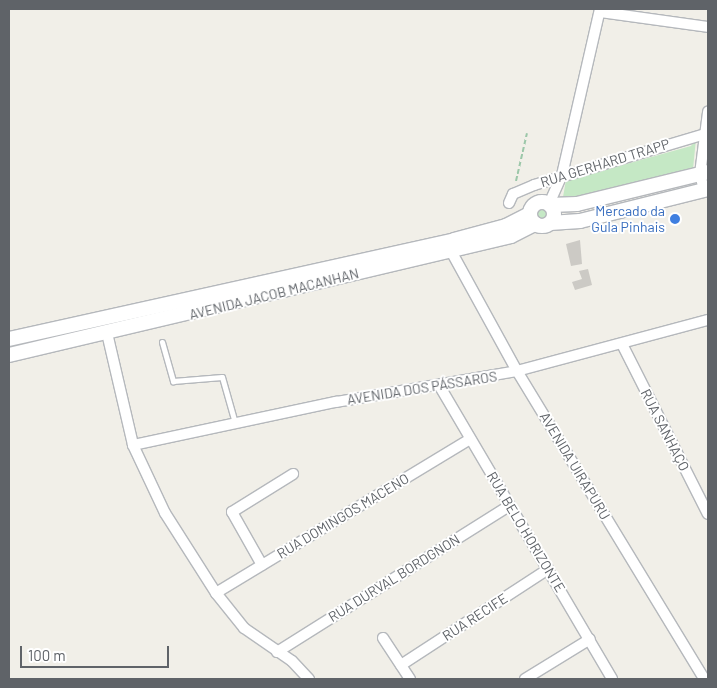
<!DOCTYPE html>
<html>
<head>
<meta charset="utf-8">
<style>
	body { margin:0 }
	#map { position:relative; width:717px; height:688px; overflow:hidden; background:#f1efe8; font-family:Barlow,sans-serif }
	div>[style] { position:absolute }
	.green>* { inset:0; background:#c5e8c5 }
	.round { border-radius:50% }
	.building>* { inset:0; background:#cccac5 }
	.path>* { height:2px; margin-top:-1px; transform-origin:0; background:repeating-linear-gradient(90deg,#9cc7a9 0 5px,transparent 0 7.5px) }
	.roads { filter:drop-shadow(1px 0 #b5b8bc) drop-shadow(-1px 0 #b5b8bc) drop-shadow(0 1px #b5b8bc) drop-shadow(0 -1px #b5b8bc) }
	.service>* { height:5px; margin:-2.5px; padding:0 2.5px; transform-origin:2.5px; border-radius:2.5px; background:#fff }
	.minor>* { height:10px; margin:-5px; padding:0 5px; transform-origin:5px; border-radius:5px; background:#fff }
	.secondary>* { height:14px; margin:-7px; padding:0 7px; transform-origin:7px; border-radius:7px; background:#fff }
	.secondary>.ring { margin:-7px; padding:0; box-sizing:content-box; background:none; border:14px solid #fff; border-radius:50% }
	.dots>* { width:14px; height:14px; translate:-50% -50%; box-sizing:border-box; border:2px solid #fff; border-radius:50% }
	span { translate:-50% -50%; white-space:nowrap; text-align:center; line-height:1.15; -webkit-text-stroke:4px #fff; paint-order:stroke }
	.street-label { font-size:14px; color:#5f6368 }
	.shop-label { font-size:14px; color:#366cbe }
	.right { translate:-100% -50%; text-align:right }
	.frame { position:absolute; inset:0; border:10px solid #5f6368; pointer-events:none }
	.scale { position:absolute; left:20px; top:646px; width:149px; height:22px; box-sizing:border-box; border:2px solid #5f6368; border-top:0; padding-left:6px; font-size:15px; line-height:18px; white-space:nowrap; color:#5f6368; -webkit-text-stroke:4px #fff; paint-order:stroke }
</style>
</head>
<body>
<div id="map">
	<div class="green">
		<div style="clip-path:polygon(696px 139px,693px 169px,576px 200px,563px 197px,566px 180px,572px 175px,576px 178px,691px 146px)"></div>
		<div class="round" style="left:533px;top:204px;width:18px;height:18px"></div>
	</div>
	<div class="building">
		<div style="clip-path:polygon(580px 240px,582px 264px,571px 266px,566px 244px)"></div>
		<div style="clip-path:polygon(588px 269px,592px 285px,575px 290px,572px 282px,582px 279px,579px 271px)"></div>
	</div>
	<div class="path">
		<div style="left:516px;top:181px;width:49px;rotate:-77.1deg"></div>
	</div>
	<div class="roads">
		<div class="service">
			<div style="left:162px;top:342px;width:41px;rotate:74.2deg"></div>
			<div style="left:173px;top:381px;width:49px;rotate:-4.7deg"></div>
			<div style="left:222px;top:377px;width:48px;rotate:74.2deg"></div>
		</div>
		<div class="minor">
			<div style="left:600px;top:12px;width:109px;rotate:7.9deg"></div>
			<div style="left:704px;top:190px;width:16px;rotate:-104deg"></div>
			<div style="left:700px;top:174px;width:63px;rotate:-82.6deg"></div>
			<div style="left:509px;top:203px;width:10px;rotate:-66deg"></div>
			<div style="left:513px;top:194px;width:23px;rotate:-23deg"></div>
			<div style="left:534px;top:185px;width:182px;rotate:-16.6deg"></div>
			<div style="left:549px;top:204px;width:32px;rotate:-66deg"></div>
			<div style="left:562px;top:175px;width:170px;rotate:-77.1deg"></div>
			<div style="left:451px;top:251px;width:137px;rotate:61.2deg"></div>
			<div style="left:517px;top:371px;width:360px;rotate:58.7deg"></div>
			<div style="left:107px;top:333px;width:115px;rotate:76.9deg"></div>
			<div style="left:133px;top:445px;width:75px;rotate:64.8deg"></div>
			<div style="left:165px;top:513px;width:95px;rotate:57.5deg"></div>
			<div style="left:216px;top:593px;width:45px;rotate:51.3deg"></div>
			<div style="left:244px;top:628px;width:58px;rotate:34.5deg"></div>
			<div style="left:292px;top:661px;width:25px;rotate:47deg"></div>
			<div style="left:623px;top:346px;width:188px;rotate:63.2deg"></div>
			<div style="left:439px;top:385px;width:341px;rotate:59.5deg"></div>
			<div style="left:133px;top:445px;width:208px;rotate:-12deg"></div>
			<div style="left:336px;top:402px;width:184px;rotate:-9.7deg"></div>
			<div style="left:517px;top:371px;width:198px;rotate:-15deg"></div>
			<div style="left:262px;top:565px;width:61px;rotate:-119.5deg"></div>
			<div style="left:232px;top:512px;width:72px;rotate:-31.9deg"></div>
			<div style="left:216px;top:593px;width:297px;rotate:-31.2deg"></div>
			<div style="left:383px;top:638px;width:49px;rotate:56.6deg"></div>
			<div style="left:277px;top:652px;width:275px;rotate:-32.2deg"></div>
			<div style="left:401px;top:665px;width:176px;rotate:-33.1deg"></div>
			<div style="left:525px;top:679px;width:76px;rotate:-31.6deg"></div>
		</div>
		<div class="secondary">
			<div class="ring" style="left:530px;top:202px;width:10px;height:10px"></div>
			<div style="left:550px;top:205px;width:27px;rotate:-2deg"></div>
			<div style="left:577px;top:204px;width:135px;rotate:-13.7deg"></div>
			<div style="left:550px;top:223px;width:30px;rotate:-4deg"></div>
			<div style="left:580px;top:221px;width:132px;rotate:-14deg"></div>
			<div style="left:9px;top:339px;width:456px;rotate:-12.5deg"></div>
			<div style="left:454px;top:240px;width:54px;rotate:-15.1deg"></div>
			<div style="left:506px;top:226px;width:27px;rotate:-27deg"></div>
			<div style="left:9px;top:355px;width:516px;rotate:-13.34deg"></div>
			<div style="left:511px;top:236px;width:27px;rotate:-27deg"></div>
		</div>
	</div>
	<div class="dots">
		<div style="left:675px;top:219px;background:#3f7fe0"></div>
	</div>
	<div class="street-label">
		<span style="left:605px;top:163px;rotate:-17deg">RUA GERHARD TRAPP</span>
		<span style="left:274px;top:294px;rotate:-14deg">AVENIDA JACOB MACANHAN</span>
		<span style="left:422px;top:388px;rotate:-9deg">AVENIDA DOS PÁSSAROS</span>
		<span style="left:665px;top:430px;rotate:63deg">RUA SANHAÇO</span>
		<span style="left:575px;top:466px;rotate:59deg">AVENIDA UIRAPURU</span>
		<span style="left:343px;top:516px;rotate:-31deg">RUA DOMINGOS MACENO</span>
		<span style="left:526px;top:532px;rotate:59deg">RUA BELO HORIZONTE</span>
		<span style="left:394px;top:578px;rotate:-32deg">RUA DURVAL BORDGNON</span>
		<span style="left:475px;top:617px;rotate:-33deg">RUA RECIFE</span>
	</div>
	<div class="shop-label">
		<span class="right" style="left:665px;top:219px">Mercado da<br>Gula Pinhais</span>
	</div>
	<div class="frame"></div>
	<div class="scale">100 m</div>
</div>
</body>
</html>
